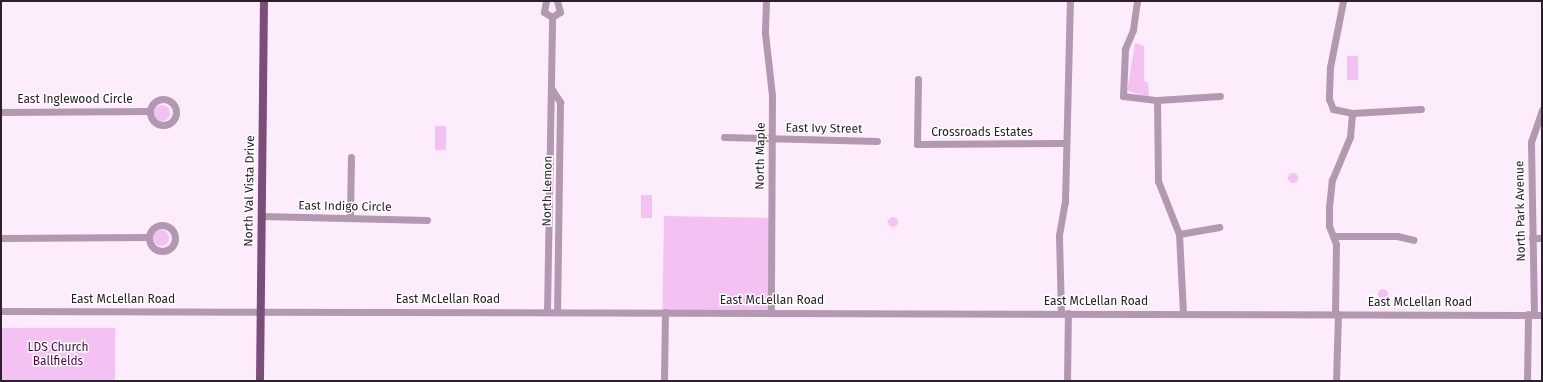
<!DOCTYPE html>
<html>
<head>
<meta charset="utf-8">
<style>
	body { margin:0 }
	#map { position:relative; width:1543px; height:382px; overflow:hidden; background:#fdecfc; font-family:"Fira Sans",sans-serif }
	div>[style] { position:absolute }
	.green>* { inset:0; background:#f4c2f2; transform-origin:0 0 }
	.round { border-radius:50% }
	.minor>* { height:7px; margin:-3.5px; padding:0 3.5px; transform-origin:3.5px; border-radius:3.5px; background:#b299b1 }
	.minor>.ring { margin:-3.5px; padding:0; box-sizing:content-box; background:none; border:7px solid #b299b1; border-radius:50% }
	.major>* { height:8px; margin:-4px; padding:0 4px; transform-origin:4px; border-radius:4px; background:#7a4e79 }
	span { translate:-50% -50%; white-space:nowrap; text-align:center; line-height:1.15; -webkit-text-stroke:3px #fff; paint-order:stroke }
	.street-label { font-size:12px; color:#2a212a }
	.park-label { font-size:12px; color:#4d064e }
	.frame { position:absolute; inset:0; border:2px solid #2a212a; pointer-events:none }
</style>
</head>
<body>
<div id="map">
	<div class="green">
		<div style="clip-path:polygon(1135px 43px,1144px 46px,1144px 81px,1148px 83px,1149px 97px,1127px 91px)"></div>
		<div style="left:1347px;top:56px;width:11px;height:24px"></div>
		<div class="round" style="left:154px;top:105px;width:16px;height:16px"></div>
		<div style="left:435px;top:126px;width:11px;height:24px"></div>
		<div class="round" style="left:1288px;top:173px;width:10px;height:10px"></div>
		<div style="left:641px;top:195px;width:11px;height:23px"></div>
		<div style="left:664px;top:216px;width:107px;height:96px;rotate:1deg"></div>
		<div class="round" style="left:888px;top:217px;width:10px;height:10px"></div>
		<div class="round" style="left:153px;top:230px;width:16px;height:16px"></div>
		<div class="round" style="left:1378px;top:289px;width:10px;height:10px"></div>
		<div style="left:1px;top:328px;width:114px;height:53px"></div>
	</div>
	<div class="minor">
		<div style="left:546px;top:1px;width:11px;rotate:100deg"></div>
		<div style="left:544px;top:12px;width:9px;rotate:32deg"></div>
		<div style="left:552px;top:17px;width:9px;rotate:-32deg"></div>
		<div style="left:560px;top:12px;width:11px;rotate:-105deg"></div>
		<div style="left:766px;top:1px;width:32px;rotate:92deg"></div>
		<div style="left:765px;top:33px;width:62px;rotate:83.6deg"></div>
		<div style="left:772px;top:95px;width:217px;rotate:90.3deg"></div>
		<div style="left:1137px;top:1px;width:29px;rotate:98deg"></div>
		<div style="left:1133px;top:30px;width:21px;rotate:113deg"></div>
		<div style="left:1125px;top:49px;width:47px;rotate:92.4deg"></div>
		<div style="left:1123px;top:96px;width:34px;rotate:7deg"></div>
		<div style="left:1157px;top:100px;width:63px;rotate:-3.6deg"></div>
		<div style="left:1343px;top:1px;width:67px;rotate:101.1deg"></div>
		<div style="left:1330px;top:67px;width:32px;rotate:92deg"></div>
		<div style="left:1329px;top:99px;width:11px;rotate:68deg"></div>
		<div style="left:1333px;top:109px;width:19px;rotate:12deg"></div>
		<div style="left:1352px;top:113px;width:69px;rotate:-3.3deg"></div>
		<div style="left:918px;top:79px;width:65px;rotate:90.9deg"></div>
		<div style="left:917px;top:144px;width:148px;rotate:-0.4deg"></div>
		<div style="left:551px;top:88px;width:17px;rotate:57deg"></div>
		<div style="left:560px;top:102px;width:209px;rotate:90.8deg"></div>
		<div class="ring" style="left:150px;top:99px;width:19px;height:19px"></div>
		<div style="left:1157px;top:100px;width:81px;rotate:89.3deg"></div>
		<div style="left:1158px;top:181px;width:57px;rotate:68.4deg"></div>
		<div style="left:1179px;top:234px;width:80px;rotate:87.1deg"></div>
		<div style="left:1px;top:112px;width:148px;rotate:-0.4deg"></div>
		<div style="left:724px;top:137px;width:153px;rotate:1.5deg"></div>
		<div style="left:262px;top:216px;width:165px;rotate:1.4deg"></div>
		<div style="left:350px;top:218px;width:61px;rotate:-89.1deg"></div>
		<div class="ring" style="left:149px;top:225px;width:19px;height:19px"></div>
		<div style="left:1179px;top:234px;width:41px;rotate:-9.9deg"></div>
		<div style="left:1334px;top:236px;width:63px"></div>
		<div style="left:1397px;top:236px;width:17px;rotate:13deg"></div>
		<div style="left:1px;top:238px;width:147px;rotate:-0.4deg"></div>
		<div style="left:1532px;top:238px;width:10px"></div>
		<div style="left:1px;top:311px;width:1541px;rotate:0.15deg"></div>
		<div style="left:547px;top:311px;width:294px;rotate:-89deg"></div>
		<div style="left:1061px;top:313px;width:78px;rotate:-91.5deg"></div>
		<div style="left:1059px;top:235px;width:34px;rotate:-80deg"></div>
		<div style="left:1065px;top:202px;width:201px;rotate:-88.6deg"></div>
		<div style="left:1335px;top:314px;width:70px;rotate:-89.2deg"></div>
		<div style="left:1336px;top:244px;width:19px;rotate:-111deg"></div>
		<div style="left:1329px;top:226px;width:19px;rotate:-90deg"></div>
		<div style="left:1329px;top:207px;width:27px;rotate:-84deg"></div>
		<div style="left:1332px;top:180px;width:47px;rotate:-67.3deg"></div>
		<div style="left:1350px;top:137px;width:24px;rotate:-85deg"></div>
		<div style="left:1534px;top:315px;width:173px;rotate:-91deg"></div>
		<div style="left:1531px;top:142px;width:34px;rotate:-71deg"></div>
		<div style="left:664px;top:381px;width:69px;rotate:-89.2deg"></div>
		<div style="left:1067px;top:381px;width:68px;rotate:-89.2deg"></div>
		<div style="left:1336px;top:381px;width:67px;rotate:-88.3deg"></div>
		<div style="left:1527px;top:381px;width:67px;rotate:-89.1deg"></div>
	</div>
	<div class="major">
		<div style="left:260px;top:381px;width:380px;rotate:-89.4deg"></div>
	</div>
	<div class="street-label">
		<span style="left:75px;top:100px">East Inglewood Circle</span>
		<span style="left:824px;top:129px;rotate:1deg">East Ivy Street</span>
		<span style="left:982px;top:133px">Crossroads Estates</span>
		<span style="left:761px;top:156px;rotate:-89deg">North Maple</span>
		<span style="left:250px;top:191px;rotate:-89deg">North Val Vista Drive</span>
		<span style="left:548px;top:191px;rotate:-89deg">North Lemon</span>
		<span style="left:345px;top:207px;rotate:1deg">East Indigo Circle</span>
		<span style="left:1521px;top:211px;rotate:-91deg">North Park Avenue</span>
		<span style="left:123px;top:300px">East McLellan Road</span>
		<span style="left:448px;top:300px">East McLellan Road</span>
		<span style="left:772px;top:301px">East McLellan Road</span>
		<span style="left:1096px;top:302px">East McLellan Road</span>
		<span style="left:1420px;top:303px">East McLellan Road</span>
	</div>
	<div class="park-label">
		<span style="left:58px;top:355px">LDS Church<br>Ballfields</span>
	</div>
	<div class="frame"></div>
</div>
</body>
</html>
